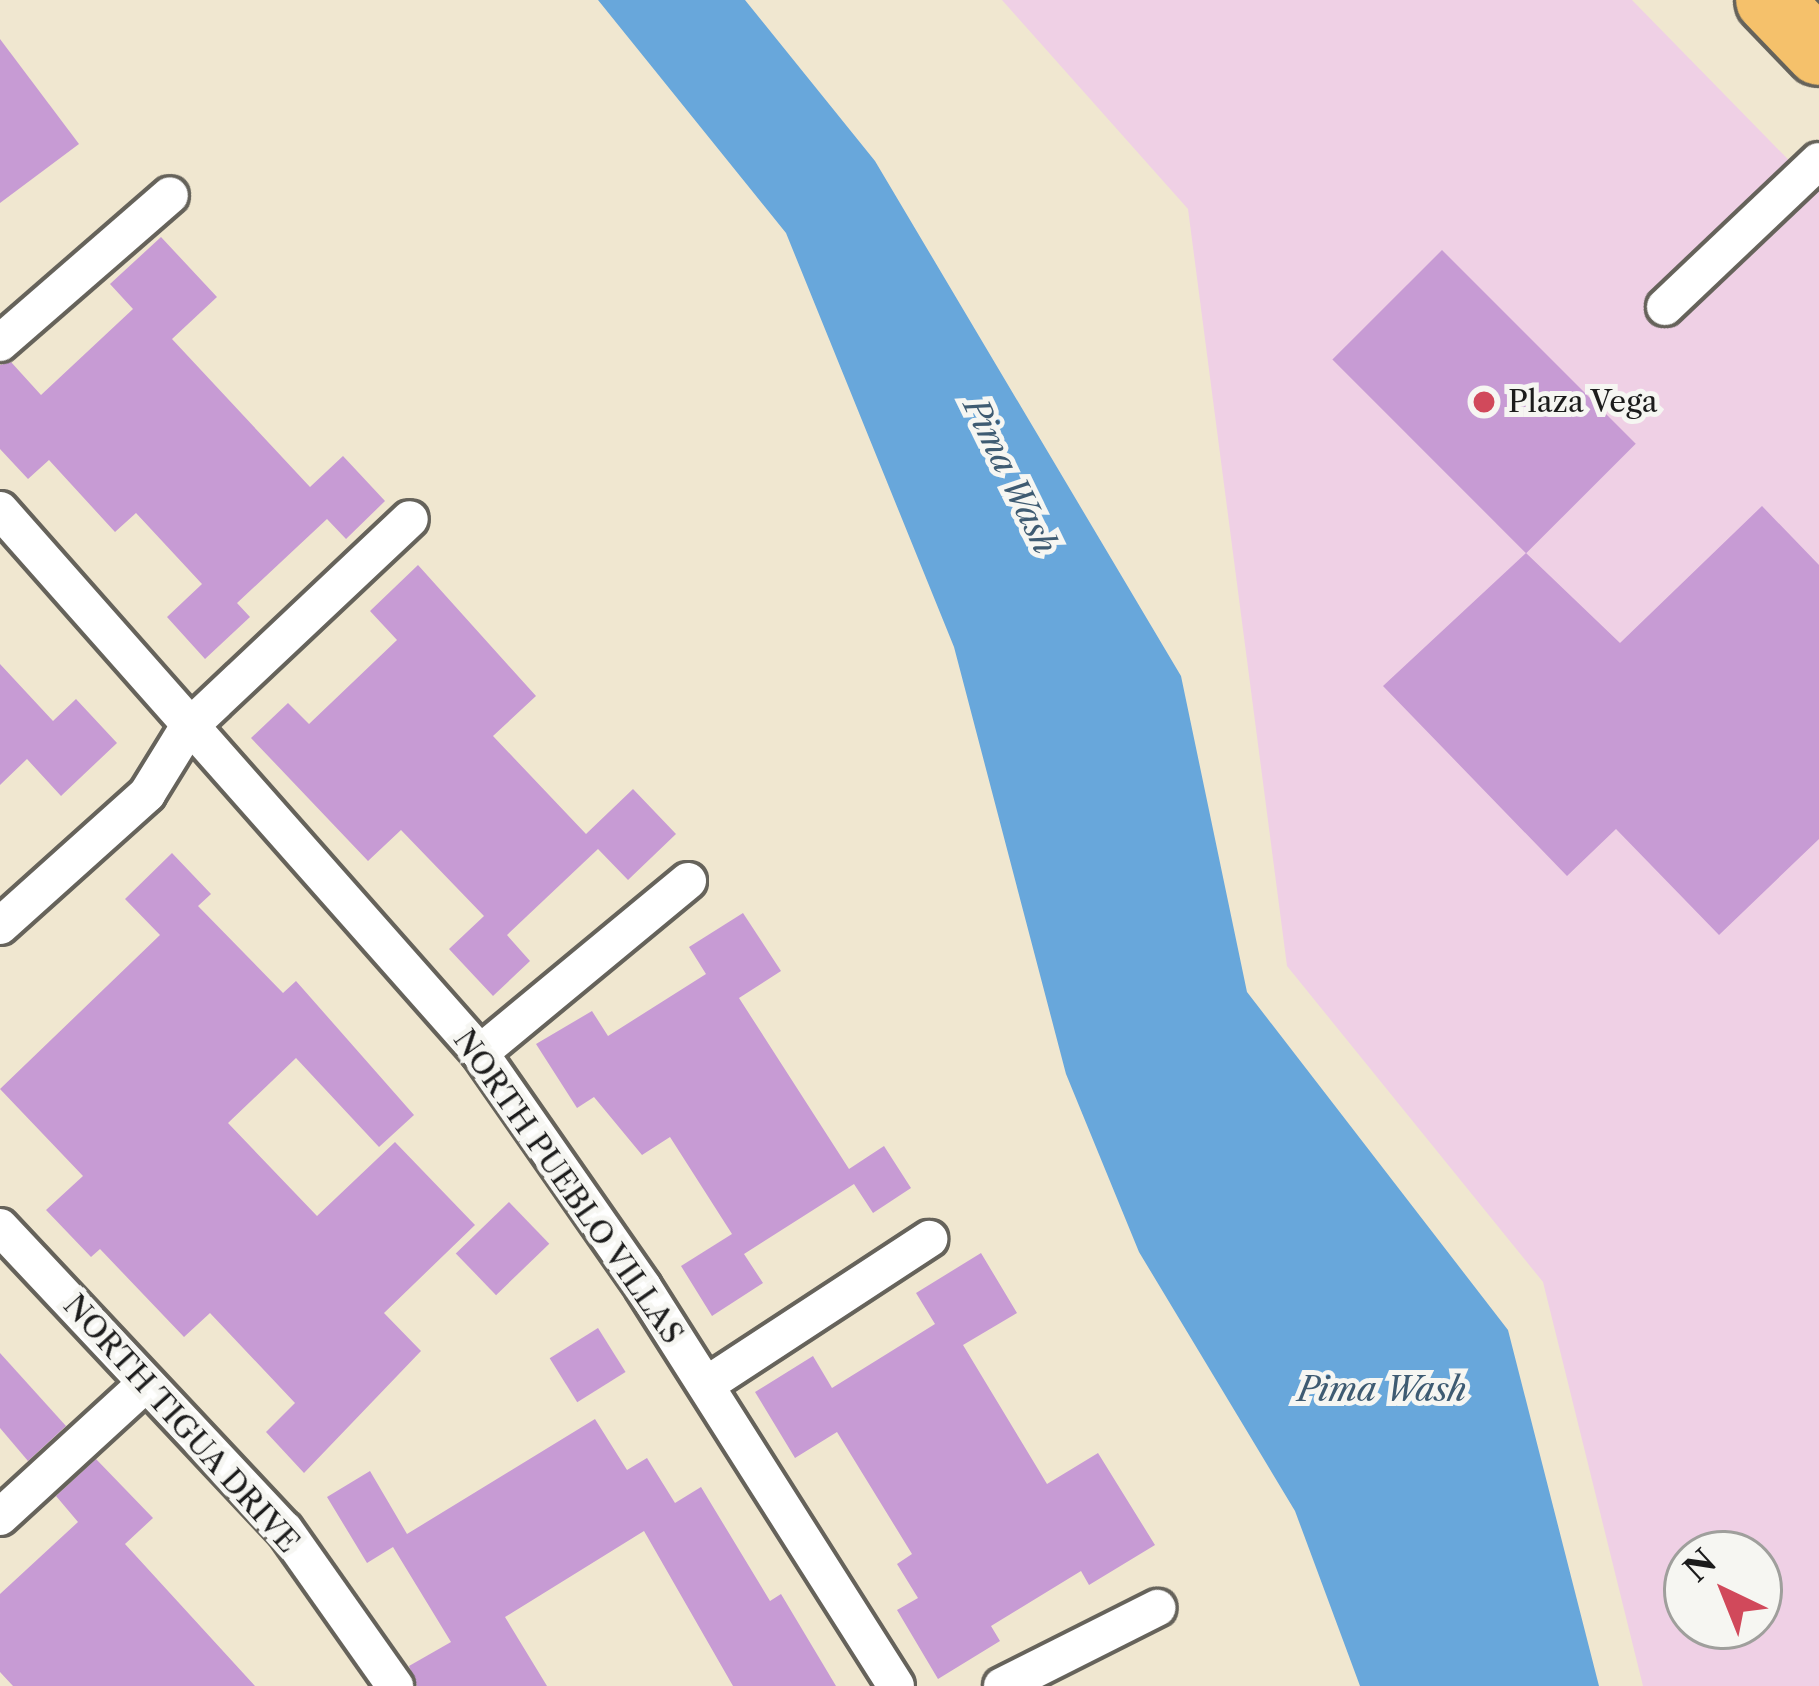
<!DOCTYPE html>
<html>
<head>
<meta charset="utf-8">
<style>
	body { margin:0 }
	#map { position:relative; width:1819px; height:1686px; overflow:hidden; background:#f0e7d0; font-family:"Libre Caslon Text",serif }
	div>[style] { position:absolute }
	.built>* { inset:0; background:#efd0e5 }
	.water>* { inset:0; background:#68a7db }
	.building>* { inset:0; background:#c79bd4; transform-origin:0 0 }
	.roads { filter:drop-shadow(3px 0 #66635b) drop-shadow(-3px 0 #66635b) drop-shadow(0 3px #66635b) drop-shadow(0 -3px #66635b) }
	.service>* { height:36px; margin:-18px; padding:0 18px; transform-origin:18px; border-radius:18px; background:#fff }
	.trunk>* { height:66px; margin:-33px; padding:0 33px; transform-origin:33px; border-radius:33px; background:#f5c16b }
	.dots>* { width:33px; height:33px; translate:-50% -50%; box-sizing:border-box; border:6px solid #f6f6f2; border-radius:50% }
	span { translate:-50% -50%; white-space:nowrap; text-align:center; line-height:1.15; -webkit-text-stroke:10px #f6f6f2; paint-order:stroke }
	.poi-label { font-size:30px; color:#1c1c1c }
	.left { translate:0 -50%; text-align:left }
	.street-label { font-size:30px; color:#1c1c1c }
	.water-label { font-size:33px; color:#3e5b72; font-style:italic }
	.north { position:absolute; left:1663px; top:1530px; width:120px; height:120px; box-sizing:border-box; background:#f6f6f2; border:3px solid #9f9f9c; border-radius:50%; rotate:317deg; font-size:33px; font-weight:700; line-height:48px; text-align:center; color:#1c1c1c }
	.north::after { content:''; display:block; margin:auto; width:42px; height:54px; background:#d1495b; clip-path:polygon(50% 0,100% 100%,50% 72%,0 100%) }
</style>
</head>
<body>
<div id="map">
	<div class="built">
		<div style="clip-path:polygon(evenodd,1002px 0,1632px 0,1819px 191px,1819px 1686px,1643px 1686px,1543px 1282px,1287px 966px,1188px 209px,1002px 0,1687px 1554px,1759px 1554px,1759px 1626px,1687px 1626px,1687px 1554px)"></div>
	</div>
	<div class="water">
		<div style="clip-path:polygon(598px 0,745px 0,875px 161px,1181px 676px,1247px 992px,1508px 1330px,1599px 1686px,1360px 1686px,1295px 1511px,1139px 1252px,1066px 1074px,954px 647px,786px 233px)"></div>
	</div>
	<div class="building">
		<div style="clip-path:polygon(0 39px,79px 144px,0 203px)"></div>
		<div style="clip-path:polygon(161px 237px,217px 297px,172px 339px,310px 487px,343px 456px,385px 501px,346px 539px,327px 519px,237px 603px,250px 617px,205px 659px,167px 617px,202px 584px,136px 513px,115px 532px,49px 460px,28px 479px,0 449px,0 365px,11px 362px,41px 395px,133px 309px,110px 284px)"></div>
		<div style="left:1442px;top:250px;width:274px;height:155px;rotate:45deg"></div>
		<div style="clip-path:polygon(1762px 506px,1819px 565px,1819px 839px,1719px 935px,1616px 829px,1567px 876px,1383px 686px,1526px 553px,1620px 643px)"></div>
		<div style="clip-path:polygon(418px 565px,536px 696px,493px 736px,586px 834px,633px 789px,676px 834px,628px 880px,598px 849px,507px 935px,530px 961px,493px 996px,449px 949px,484px 916px,401px 830px,368px 861px,251px 738px,288px 703px,309px 724px,397px 640px,370px 611px)"></div>
		<div style="clip-path:polygon(0 664px,53px 721px,76px 699px,117px 743px,61px 796px,27px 759px,0 785px)"></div>
		<div style="clip-path:polygon(172px 853px,211px 894px,198px 906px,283px 993px,296px 981px,414px 1115px,379px 1147px,296px 1058px,228px 1123px,317px 1216px,395px 1142px,475px 1225px,384px 1313px,421px 1351px,304px 1473px,266px 1432px,295px 1403px,210px 1313px,184px 1337px,100px 1249px,91px 1257px,46px 1210px,83px 1176px,0 1089px,160px 935px,125px 899px)"></div>
		<div style="clip-path:polygon(743px 913px,781px 971px,739px 998px,849px 1169px,884px 1146px,911px 1188px,873px 1213px,854px 1184px,744px 1254px,763px 1283px,712px 1316px,681px 1266px,732px 1234px,670px 1137px,642px 1155px,594px 1097px,577px 1108px,536px 1044px,592px 1011px,608px 1036px,706px 974px,689px 947px)"></div>
		<div style="left:509px;top:1202px;width:58px;height:74px;rotate:46deg"></div>
		<div style="clip-path:polygon(981px 1253px,1017px 1313px,963px 1345px,1047px 1484px,1098px 1453px,1155px 1545px,1089px 1585px,1081px 1571px,991px 1626px,1000px 1641px,938px 1679px,897px 1610px,918px 1598px,897px 1564px,912px 1554px,837px 1432px,795px 1458px,755px 1392px,813px 1356px,832px 1388px,935px 1324px,916px 1293px)"></div>
		<div style="left:598px;top:1328px;width:52px;height:57px;rotate:58deg"></div>
		<div style="clip-path:polygon(0 1353px,66px 1426px,28px 1461px,0 1428px)"></div>
		<div style="clip-path:polygon(595px 1419px,627px 1470px,647px 1458px,675px 1503px,701px 1487px,770px 1601px,781px 1594px,836px 1686px,733px 1686px,644px 1531px,505px 1617px,547px 1686px,417px 1686px,409px 1666px,451px 1642px,393px 1547px,367px 1563px,327px 1497px,370px 1471px,407px 1534px)"></div>
		<div style="clip-path:polygon(96px 1459px,153px 1518px,125px 1544px,255px 1686px,13px 1686px,0 1672px,0 1594px,78px 1522px,56px 1496px)"></div>
	</div>
	<div class="roads">
		<div class="service">
			<div style="left:1665px;top:307px;width:212px;rotate:-43.5deg"></div>
			<div style="left:0;top:343px;width:225px;rotate:-41deg"></div>
			<div style="left:0;top:510px;width:725px;rotate:48.52deg"></div>
			<div style="left:480px;top:1053px;width:285px;rotate:55.1deg"></div>
			<div style="left:643px;top:1287px;width:472px;rotate:57.6deg"></div>
			<div style="left:0;top:926px;width:198px;rotate:-41.9deg"></div>
			<div style="left:147px;top:794px;width:76px;rotate:-58.4deg"></div>
			<div style="left:187px;top:729px;width:306px;rotate:-43.3deg"></div>
			<div style="left:480px;top:1053px;width:270px;rotate:-39.6deg"></div>
			<div style="left:0;top:1227px;width:416px;rotate:46.8deg"></div>
			<div style="left:285px;top:1530px;width:191px;rotate:54.8deg"></div>
			<div style="left:706px;top:1385px;width:267px;rotate:-33.2deg"></div>
			<div style="left:0;top:1517px;width:198px;rotate:-42.5deg"></div>
			<div style="left:1002px;top:1686px;width:174px;rotate:-26.7deg"></div>
		</div>
		<div class="trunk">
			<div style="left:1769px;top:0;width:72px;rotate:46.1deg"></div>
		</div>
	</div>
	<div class="dots">
		<div style="left:1484px;top:402px;background:#d1495b"></div>
	</div>
	<div class="poi-label">
		<span class="left" style="left:1508px;top:402px">Plaza Vega</span>
	</div>
	<div class="street-label">
		<span style="left:568px;top:1187px;rotate:55deg">NORTH PUEBLO VILLAS</span>
		<span style="left:181px;top:1424px;rotate:48deg">NORTH TIGUA DRIVE</span>
	</div>
	<div class="water-label">
		<span style="left:1010px;top:476px;rotate:64deg">Pima Wash</span>
		<span style="left:1382px;top:1390px">Pima Wash</span>
	</div>
	<div class="north">N</div>
</div>
</body>
</html>
